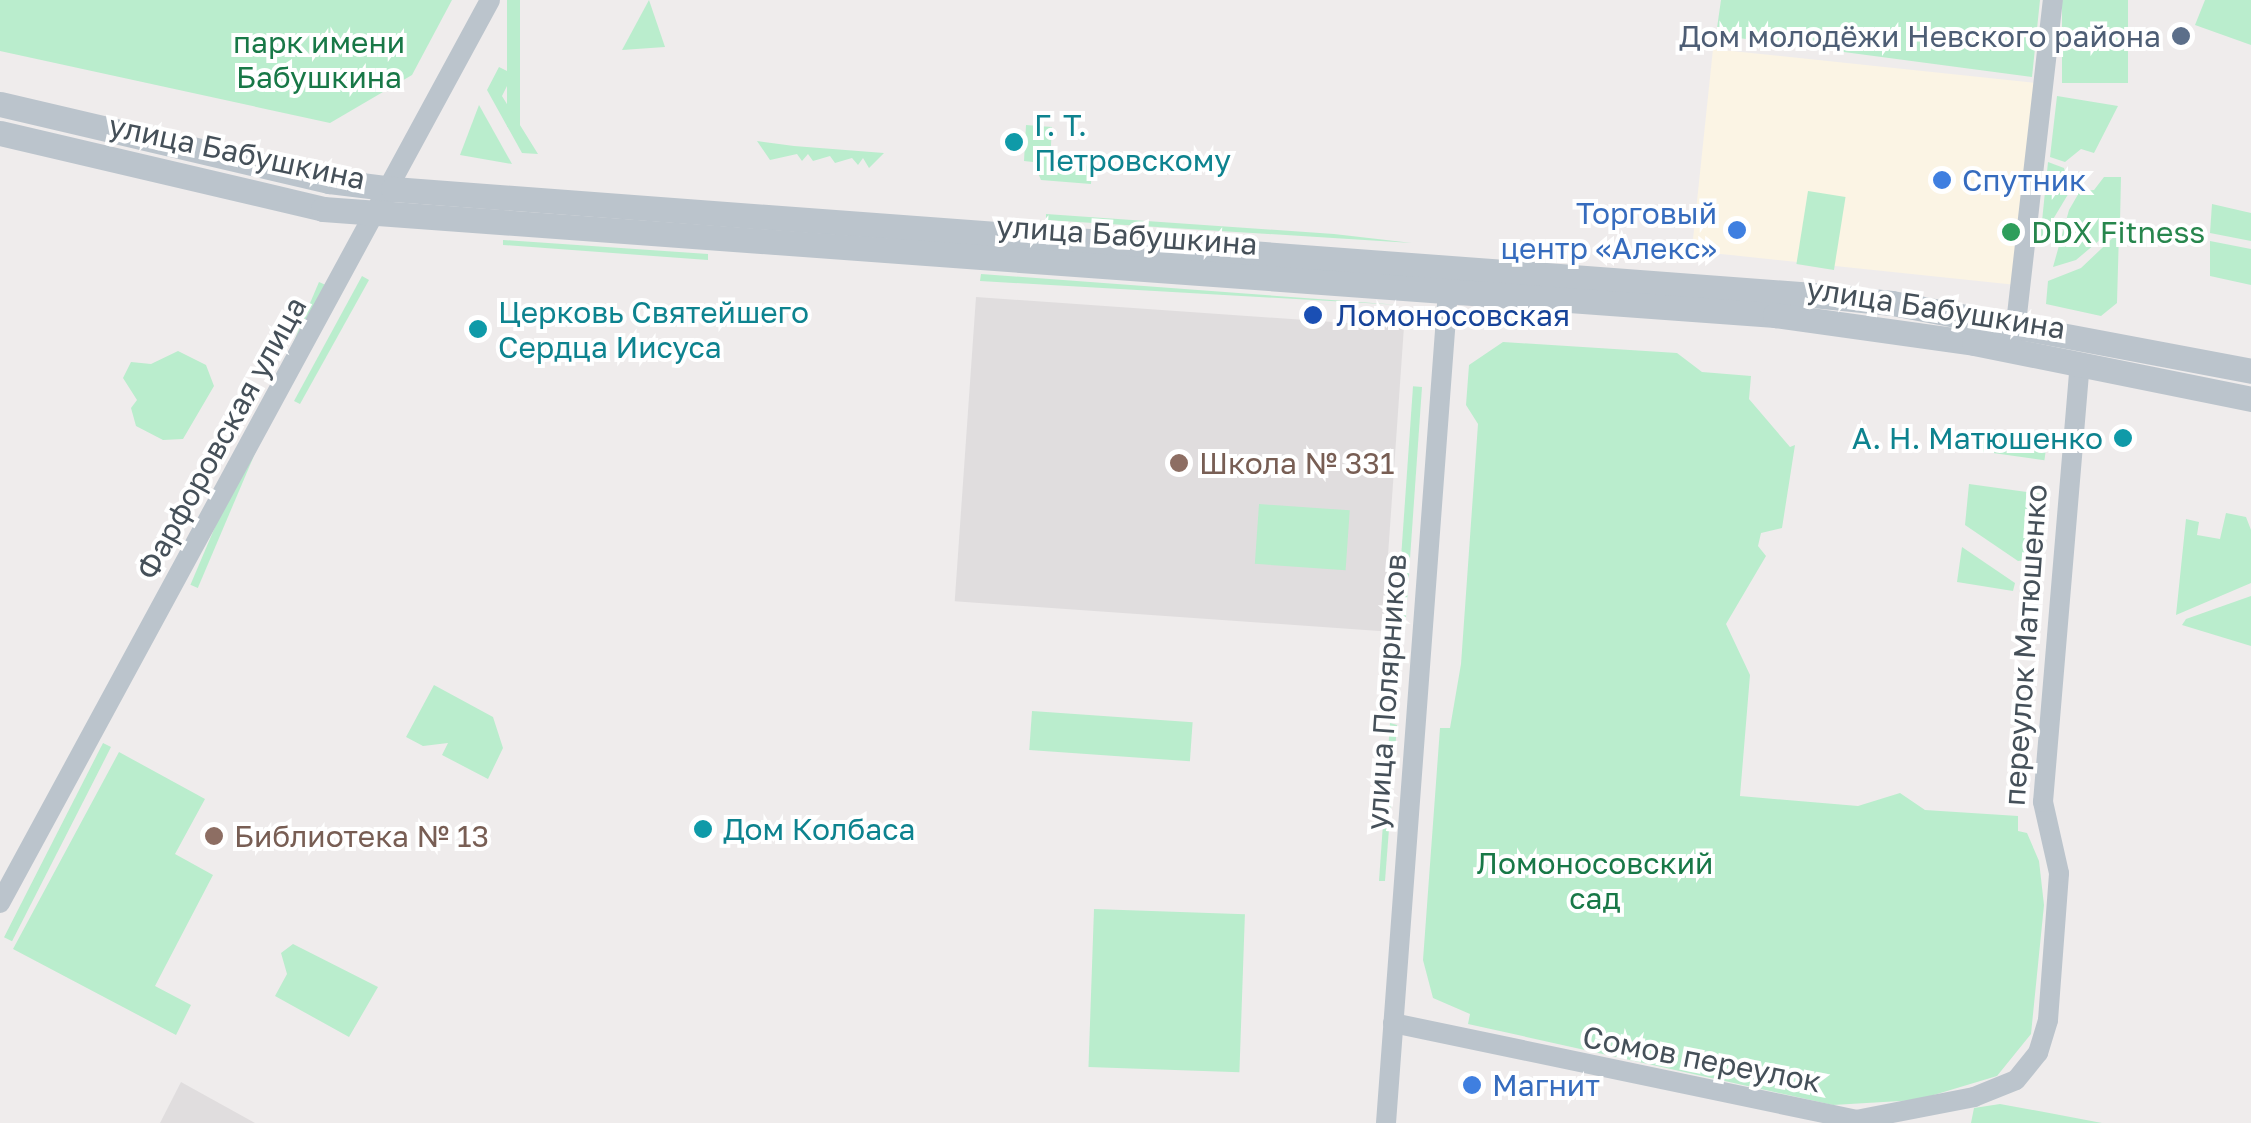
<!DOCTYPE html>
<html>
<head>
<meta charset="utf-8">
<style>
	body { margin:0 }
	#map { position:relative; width:2251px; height:1123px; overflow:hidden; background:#efecec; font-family:"Golos Text",sans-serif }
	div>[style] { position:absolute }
	.commercial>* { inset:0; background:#fbf4e4; transform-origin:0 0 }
	.education>* { inset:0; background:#e0ddde; transform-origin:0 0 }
	.green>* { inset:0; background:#baedcd; transform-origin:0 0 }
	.minor>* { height:20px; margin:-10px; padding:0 10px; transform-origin:10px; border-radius:10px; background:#bbc4cc }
	.tertiary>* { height:25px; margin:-12.5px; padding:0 12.5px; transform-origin:12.5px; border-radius:12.5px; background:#bbc4cc }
	.dots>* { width:28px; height:28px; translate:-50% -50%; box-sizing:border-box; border:5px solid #fff; border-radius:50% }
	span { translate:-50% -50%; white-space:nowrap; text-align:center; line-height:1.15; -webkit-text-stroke:8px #fff; paint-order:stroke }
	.service-label { font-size:30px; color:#4e5e75 }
	.right { translate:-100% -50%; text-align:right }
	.park-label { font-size:30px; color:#187847 }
	.culture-label { font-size:30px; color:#0d838f }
	.left { translate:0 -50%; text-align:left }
	.street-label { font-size:30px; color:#455059 }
	.shop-label { font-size:30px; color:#366cbe }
	.leisure-label { font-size:30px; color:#27864d }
	.transit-label { font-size:30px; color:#164399 }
	.education-label { font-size:30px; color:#785e54 }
</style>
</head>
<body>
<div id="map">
	<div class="commercial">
		<div style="left:1713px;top:49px;width:329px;height:203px;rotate:6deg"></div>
	</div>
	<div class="education">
		<div style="left:976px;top:297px;width:429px;height:305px;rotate:4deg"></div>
		<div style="clip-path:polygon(181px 1082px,255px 1123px,160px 1123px)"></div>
	</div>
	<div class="green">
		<div style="clip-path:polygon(0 0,452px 0,412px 75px,330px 123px,0 51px)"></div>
		<div style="left:507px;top:0;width:13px;height:127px"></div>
		<div style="clip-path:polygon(649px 0,665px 47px,622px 50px)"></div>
		<div style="clip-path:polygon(1721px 0,2040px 0,2032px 77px,1716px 35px)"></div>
		<div style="left:2062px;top:0;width:66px;height:83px"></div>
		<div style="clip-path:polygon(2205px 0,2251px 0,2251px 45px,2195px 25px)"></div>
		<div style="clip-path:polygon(499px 67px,513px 74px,502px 96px,538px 154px,522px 153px,487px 90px)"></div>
		<div style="clip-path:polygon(2057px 96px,2118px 106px,2094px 153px,2081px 149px,2065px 162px,2050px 157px)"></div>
		<div style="clip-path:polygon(479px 105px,512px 164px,460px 155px)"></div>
		<div style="clip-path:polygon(1026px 125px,1052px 127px,1050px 162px,1092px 166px,1091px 184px,1041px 180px,1033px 162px,1024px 161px)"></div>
		<div style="clip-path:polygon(757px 141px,794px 146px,884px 153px,869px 168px,863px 158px,858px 165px,852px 158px,835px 163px,830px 156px,813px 161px,808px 154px,802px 161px,797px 154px,770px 160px)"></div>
		<div style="clip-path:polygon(2048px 162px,2064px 168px,2070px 191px,2040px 241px)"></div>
		<div style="clip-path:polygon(2104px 177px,2121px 177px,2120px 223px,2076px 260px,2053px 267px,2069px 210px,2080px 191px,2094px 190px)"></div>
		<div style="left:1808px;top:191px;width:38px;height:74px;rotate:9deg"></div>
		<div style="clip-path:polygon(2212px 204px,2251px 213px,2251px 241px,2210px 233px)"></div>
		<div style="clip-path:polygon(1046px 214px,1334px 234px,1412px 243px,1046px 220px)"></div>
		<div style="clip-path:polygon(2119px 232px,2117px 303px,2101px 316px,2046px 304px,2048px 281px,2081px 268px)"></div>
		<div style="clip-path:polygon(503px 240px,708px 254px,708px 260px,503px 245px)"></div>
		<div style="clip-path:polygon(2210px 241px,2251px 249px,2251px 285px,2210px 276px)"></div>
		<div style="clip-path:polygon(981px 274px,1400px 305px,980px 281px)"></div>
		<div style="clip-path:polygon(362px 276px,369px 280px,300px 404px,294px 401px)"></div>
		<div style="left:319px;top:282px;width:8px;height:329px;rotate:23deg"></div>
		<div style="clip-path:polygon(1503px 342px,1677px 353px,1702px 372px,1751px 376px,1749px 399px,1790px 447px,1795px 445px,1782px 528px,1761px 533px,1758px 546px,1766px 556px,1726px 624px,1750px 675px,1740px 796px,1858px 806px,1900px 793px,1925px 810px,2018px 816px,2018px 831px,2027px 833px,2039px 861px,2044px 905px,2031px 1034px,1997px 1076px,1917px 1100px,1833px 1105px,1468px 1024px,1470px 1014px,1433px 998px,1423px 960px,1440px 728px,1450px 728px,1461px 664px,1478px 424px,1466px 405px,1469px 365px)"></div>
		<div style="clip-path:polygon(178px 351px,206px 365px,214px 386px,183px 439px,163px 440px,136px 426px,131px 408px,137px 400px,123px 378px,131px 362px,151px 364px)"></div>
		<div style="left:1422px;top:387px;width:241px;height:9px;rotate:94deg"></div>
		<div style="left:1980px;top:430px;width:68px;height:21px;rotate:8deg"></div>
		<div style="clip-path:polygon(1969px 484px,2041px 494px,2035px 559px,2018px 561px,1965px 525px)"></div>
		<div style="left:1259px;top:504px;width:91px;height:60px;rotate:4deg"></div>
		<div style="clip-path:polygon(2226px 513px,2246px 517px,2251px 530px,2251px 583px,2176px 615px,2186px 519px,2199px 522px,2197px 535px,2220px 539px)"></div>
		<div style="clip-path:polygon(1962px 547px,2015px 583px,2013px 591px,1957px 582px)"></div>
		<div style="clip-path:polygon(2251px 596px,2251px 646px,2182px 625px,2186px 619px)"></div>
		<div style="clip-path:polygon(434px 685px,493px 717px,503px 748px,488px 779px,442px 755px,448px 743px,423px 746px,406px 737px)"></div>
		<div style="left:1032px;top:711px;width:161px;height:39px;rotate:4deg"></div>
		<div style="clip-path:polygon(1390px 723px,1397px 725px,1385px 881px,1379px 881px)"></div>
		<div style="left:103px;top:743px;width:9px;height:218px;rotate:27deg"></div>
		<div style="clip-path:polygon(119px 752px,205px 799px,175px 854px,213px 875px,155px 986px,191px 1005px,176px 1035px,13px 949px)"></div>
		<div style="left:1094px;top:909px;width:151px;height:158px;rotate:2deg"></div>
		<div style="clip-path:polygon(293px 944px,378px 987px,349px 1037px,275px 996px,287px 974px,281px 953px)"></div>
		<div style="clip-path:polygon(2000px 1104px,2044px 1112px,2102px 1123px,1971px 1123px,1974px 1108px)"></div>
	</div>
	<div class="minor">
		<div style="left:2014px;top:341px;width:343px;rotate:-83.5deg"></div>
		<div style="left:0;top:903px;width:1027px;rotate:-61.51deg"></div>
		<div style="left:1393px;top:1023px;width:473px;rotate:11.8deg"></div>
		<div style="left:1856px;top:1120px;width:120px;rotate:-11deg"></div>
		<div style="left:1974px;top:1097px;width:45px;rotate:-22deg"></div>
		<div style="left:2016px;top:1080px;width:35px;rotate:-51deg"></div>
		<div style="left:2038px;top:1053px;width:34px;rotate:-73deg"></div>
		<div style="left:2048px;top:1020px;width:147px;rotate:-85.7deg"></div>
		<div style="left:2059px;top:873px;width:73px;rotate:-102.7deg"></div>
		<div style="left:2043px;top:802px;width:440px;rotate:-85.2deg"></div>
		<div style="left:1386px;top:1123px;width:848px;rotate:-85.74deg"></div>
	</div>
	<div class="tertiary">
		<div style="left:0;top:104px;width:338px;rotate:13.2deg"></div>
		<div style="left:329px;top:181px;width:64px;rotate:7.1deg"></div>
		<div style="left:393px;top:189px;width:1424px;rotate:4.27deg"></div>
		<div style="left:1813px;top:295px;width:79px;rotate:5.8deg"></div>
		<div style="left:1892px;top:303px;width:365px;rotate:10.7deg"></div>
		<div style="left:0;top:133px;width:332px;rotate:13.2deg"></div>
		<div style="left:323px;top:209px;width:1456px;rotate:4.18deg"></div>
		<div style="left:1775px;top:315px;width:201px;rotate:8deg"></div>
		<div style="left:1974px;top:343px;width:283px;rotate:11.4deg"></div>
	</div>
	<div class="dots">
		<div style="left:2181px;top:36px;background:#5c6f8a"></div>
		<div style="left:1014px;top:142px;background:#0f9aa8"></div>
		<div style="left:1942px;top:180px;background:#3f7fe0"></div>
		<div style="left:1737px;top:230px;background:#3f7fe0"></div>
		<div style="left:2011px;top:232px;background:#2e9e5b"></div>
		<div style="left:1313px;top:315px;background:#1a4fb4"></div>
		<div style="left:478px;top:329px;background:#0f9aa8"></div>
		<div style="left:2123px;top:438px;background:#0f9aa8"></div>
		<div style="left:1179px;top:463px;background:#8d6e63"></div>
		<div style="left:703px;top:829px;background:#0f9aa8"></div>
		<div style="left:214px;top:836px;background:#8d6e63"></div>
		<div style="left:1472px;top:1085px;background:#3f7fe0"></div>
	</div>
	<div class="service-label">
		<span class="right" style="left:2161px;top:36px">Дом молодёжи Невского района</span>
	</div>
	<div class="park-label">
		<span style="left:319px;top:59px">парк имени<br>Бабушкина</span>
		<span style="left:1595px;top:880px">Ломоносовский<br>сад</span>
	</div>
	<div class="culture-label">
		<span class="left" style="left:1034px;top:142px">Г. Т.<br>Петровскому</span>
		<span class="left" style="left:498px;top:329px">Церковь Святейшего<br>Сердца Иисуса</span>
		<span class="right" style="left:2103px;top:438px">А. Н. Матюшенко</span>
		<span class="left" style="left:723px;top:829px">Дом Колбаса</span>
	</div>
	<div class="street-label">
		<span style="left:237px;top:152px;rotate:12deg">улица Бабушкина</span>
		<span style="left:1127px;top:235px;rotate:4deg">улица Бабушкина</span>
		<span style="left:1936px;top:308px;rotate:9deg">улица Бабушкина</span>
		<span style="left:221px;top:438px;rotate:-61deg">Фарфоровская улица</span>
		<span style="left:2025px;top:645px;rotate:-86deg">переулок Матюшенко</span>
		<span style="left:1386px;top:692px;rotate:-86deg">улица Полярников</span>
		<span style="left:1702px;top:1059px;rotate:11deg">Сомов переулок</span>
	</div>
	<div class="shop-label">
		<span class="left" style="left:1962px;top:180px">Спутник</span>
		<span class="right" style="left:1717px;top:230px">Торговый<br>центр «Алекс»</span>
		<span class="left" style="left:1492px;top:1085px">Магнит</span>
	</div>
	<div class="leisure-label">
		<span class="left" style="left:2031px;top:232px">DDX Fitness</span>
	</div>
	<div class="transit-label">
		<span class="left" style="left:1336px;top:315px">Ломоносовская</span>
	</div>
	<div class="education-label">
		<span class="left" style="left:1199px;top:463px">Школа № 331</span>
		<span class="left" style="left:234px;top:836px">Библиотека № 13</span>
	</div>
</div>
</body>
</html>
